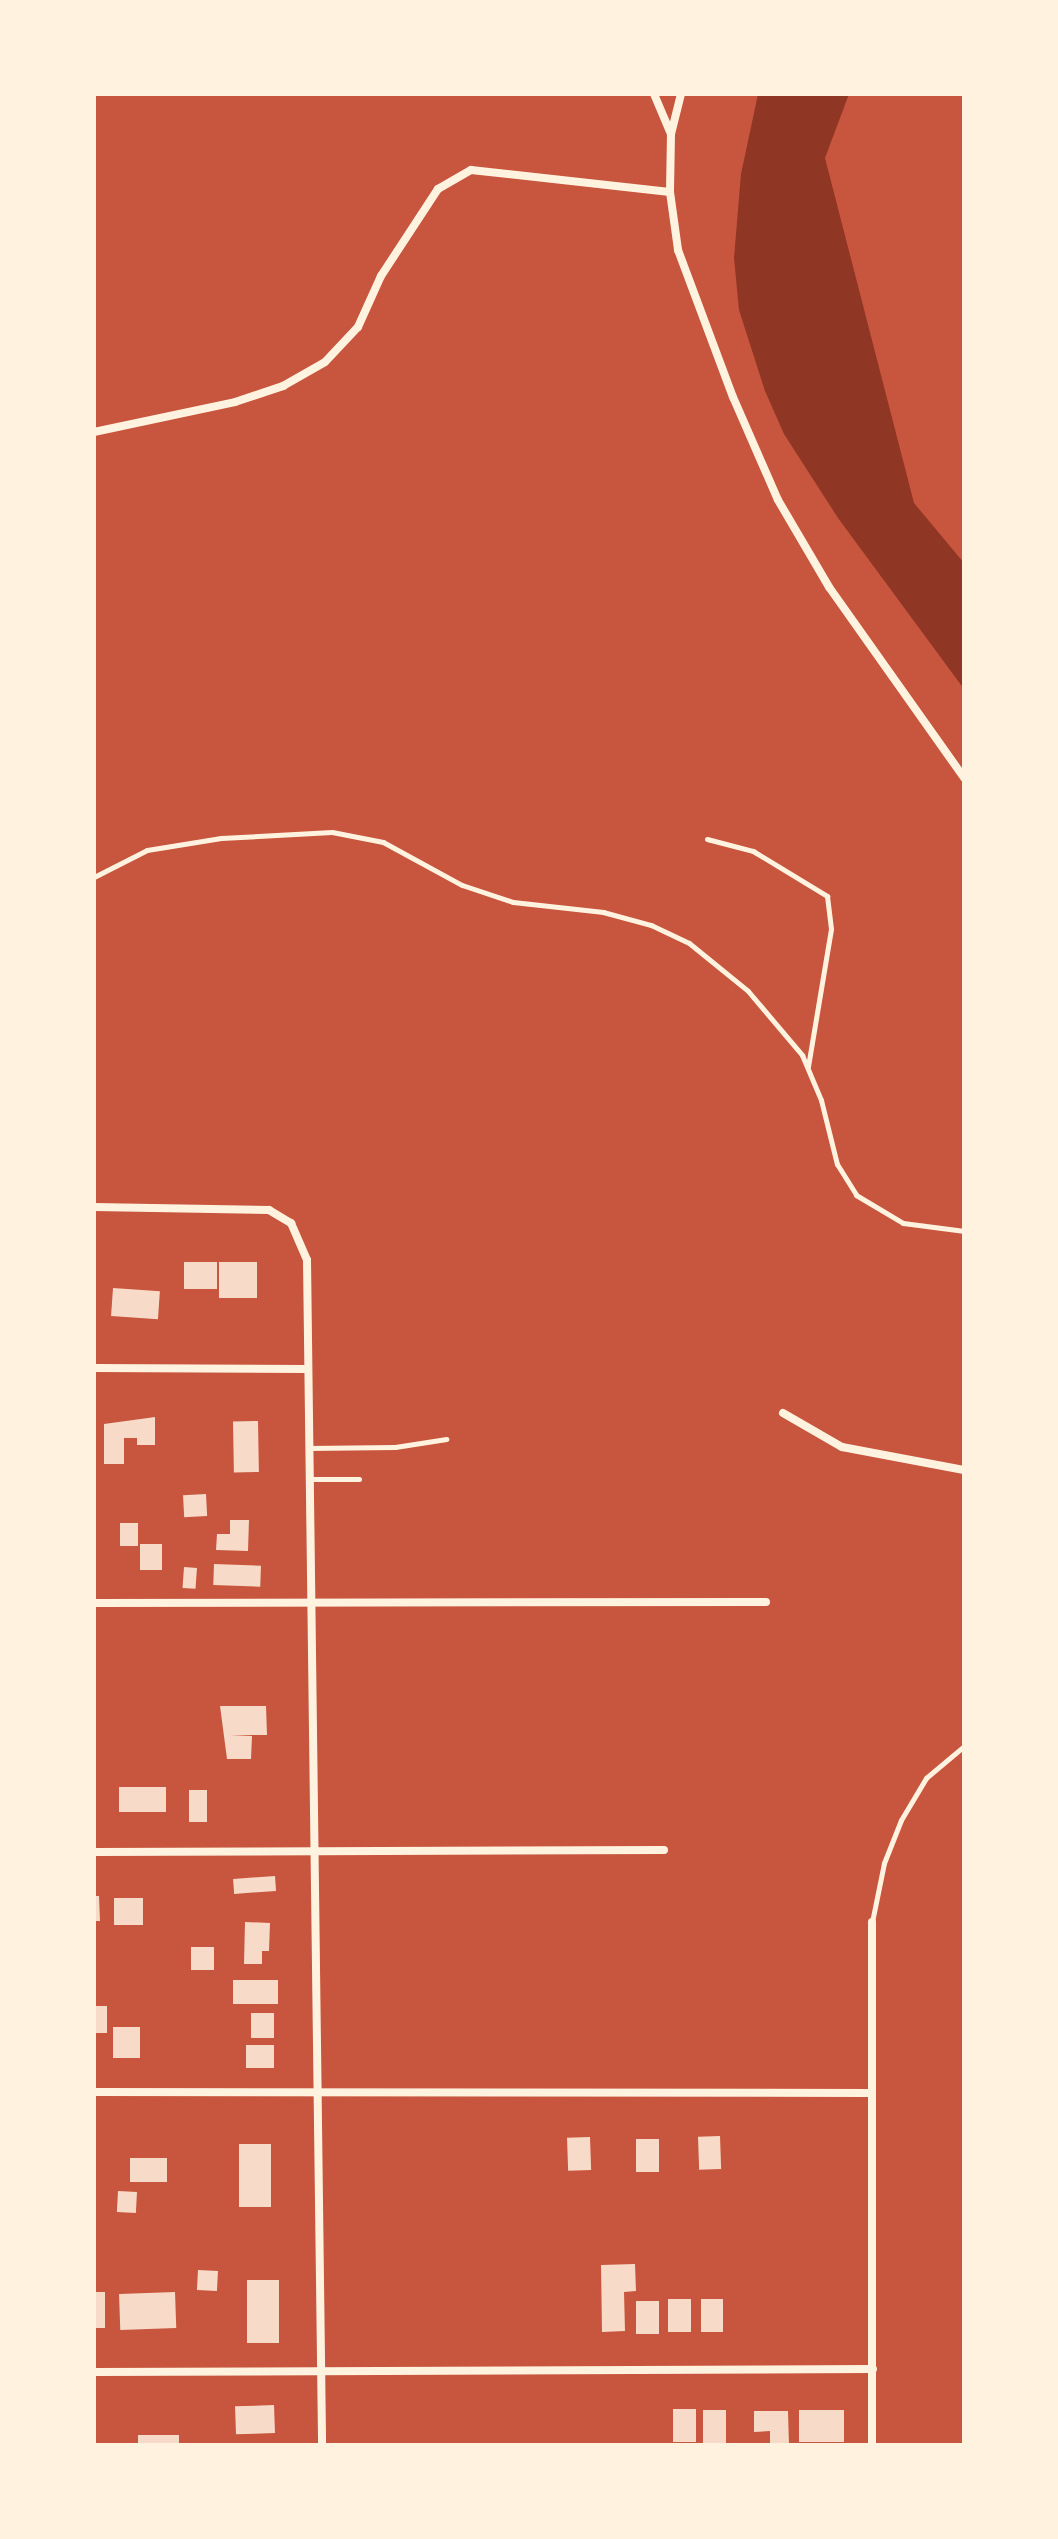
<!DOCTYPE html>
<html>
<head>
<meta charset="utf-8">
<style>
	body { margin:0 }
	#map { position:relative; width:1058px; height:2539px; overflow:hidden; background:#c8553d; font-family:"Varela Round",sans-serif }
	div>[style] { position:absolute }
	.water>* { inset:0; background:#8f3625 }
	.building>* { inset:0; background:#f7dbc8; transform-origin:0 0 }
	.service>* { height:5px; margin:-2.5px; padding:0 2.5px; transform-origin:2.5px; border-radius:2.5px; background:#fff3e0 }
	.minor>* { height:8px; margin:-4px; padding:0 4px; transform-origin:4px; border-radius:4px; background:#fff3e0 }
	span { translate:-50% -50%; white-space:nowrap; text-align:center; line-height:1.15; -webkit-text-stroke:8px #fff3e0; paint-order:stroke }
	.frame { position:absolute; inset:0; border:96px solid #fff3e0; pointer-events:none }
</style>
</head>
<body>
<div id="map">
	<div class="water">
		<div style="clip-path:polygon(758px 94px,849px 94px,825px 158px,914px 503px,964px 563px,964px 689px,838px 518px,784px 434px,765px 391px,739px 310px,734px 258px,741px 174px)"></div>
	</div>
	<div class="building">
		<div style="left:184px;top:1262px;width:33px;height:27px"></div>
		<div style="left:219px;top:1262px;width:38px;height:36px"></div>
		<div style="left:113px;top:1288px;width:47px;height:28px;rotate:4deg"></div>
		<div style="clip-path:polygon(155px 1417px,155px 1445px,137px 1445px,137px 1438px,124px 1438px,124px 1464px,104px 1464px,104px 1424px)"></div>
		<div style="left:258px;top:1421px;width:51px;height:25px;rotate:89deg"></div>
		<div style="left:206px;top:1494px;width:22px;height:23px;rotate:87deg"></div>
		<div style="clip-path:polygon(230px 1520px,249px 1520px,248px 1551px,216px 1550px,217px 1534px,230px 1534px)"></div>
		<div style="left:120px;top:1523px;width:18px;height:23px"></div>
		<div style="left:140px;top:1544px;width:22px;height:26px"></div>
		<div style="left:214px;top:1564px;width:47px;height:21px;rotate:2deg"></div>
		<div style="left:184px;top:1567px;width:13px;height:21px;rotate:4deg"></div>
		<div style="clip-path:polygon(220px 1706px,266px 1706px,267px 1735px,230px 1735px,252px 1736px,251px 1759px,227px 1759px)"></div>
		<div style="left:166px;top:1787px;width:25px;height:47px;rotate:90deg"></div>
		<div style="left:189px;top:1790px;width:18px;height:32px"></div>
		<div style="left:275px;top:1876px;width:15px;height:42px;rotate:86deg"></div>
		<div style="clip-path:polygon(94px 1896px,99px 1896px,100px 1921px,94px 1921px)"></div>
		<div style="left:143px;top:1898px;width:27px;height:29px;rotate:90deg"></div>
		<div style="clip-path:polygon(245px 1922px,270px 1923px,269px 1951px,262px 1951px,262px 1964px,244px 1964px)"></div>
		<div style="left:191px;top:1947px;width:23px;height:23px"></div>
		<div style="left:233px;top:1980px;width:45px;height:24px"></div>
		<div style="left:94px;top:2006px;width:13px;height:27px"></div>
		<div style="left:251px;top:2013px;width:23px;height:25px"></div>
		<div style="left:113px;top:2027px;width:27px;height:31px"></div>
		<div style="left:246px;top:2045px;width:28px;height:23px"></div>
		<div style="left:720px;top:2136px;width:33px;height:22px;rotate:88deg"></div>
		<div style="left:590px;top:2137px;width:33px;height:23px;rotate:88deg"></div>
		<div style="left:636px;top:2139px;width:23px;height:33px"></div>
		<div style="left:239px;top:2144px;width:32px;height:63px"></div>
		<div style="left:130px;top:2158px;width:37px;height:24px"></div>
		<div style="left:118px;top:2191px;width:19px;height:21px;rotate:3deg"></div>
		<div style="clip-path:polygon(635px 2264px,636px 2291px,624px 2292px,625px 2331px,602px 2332px,601px 2265px)"></div>
		<div style="left:198px;top:2270px;width:20px;height:20px;rotate:3deg"></div>
		<div style="left:247px;top:2280px;width:32px;height:63px"></div>
		<div style="left:94px;top:2292px;width:11px;height:36px"></div>
		<div style="left:175px;top:2292px;width:36px;height:56px;rotate:88deg"></div>
		<div style="left:691px;top:2299px;width:33px;height:23px;rotate:90deg"></div>
		<div style="left:701px;top:2299px;width:22px;height:33px"></div>
		<div style="left:659px;top:2301px;width:33px;height:23px;rotate:90deg"></div>
		<div style="left:274px;top:2405px;width:28px;height:39px;rotate:88deg"></div>
		<div style="left:673px;top:2409px;width:23px;height:33px"></div>
		<div style="left:726px;top:2410px;width:33px;height:23px;rotate:90deg"></div>
		<div style="left:844px;top:2410px;width:32px;height:45px;rotate:90deg"></div>
		<div style="clip-path:polygon(754px 2411px,788px 2411px,789px 2445px,770px 2445px,770px 2431px,754px 2432px)"></div>
		<div style="left:179px;top:2435px;width:10px;height:41px;rotate:90deg"></div>
	</div>
	<div class="service">
		<div style="left:707px;top:839px;width:48px;rotate:14.6deg"></div>
		<div style="left:753px;top:851px;width:87px;rotate:31.3deg"></div>
		<div style="left:827px;top:896px;width:33px;rotate:83deg"></div>
		<div style="left:831px;top:929px;width:140px;rotate:99.5deg"></div>
		<div style="left:94px;top:877px;width:59px;rotate:-27deg"></div>
		<div style="left:147px;top:850px;width:75px;rotate:-9.2deg"></div>
		<div style="left:221px;top:838px;width:111px;rotate:-3.1deg"></div>
		<div style="left:332px;top:832px;width:52px;rotate:11.1deg"></div>
		<div style="left:383px;top:842px;width:90px;rotate:28.6deg"></div>
		<div style="left:462px;top:885px;width:54px;rotate:18.4deg"></div>
		<div style="left:513px;top:902px;width:91px;rotate:6.3deg"></div>
		<div style="left:603px;top:912px;width:50px;rotate:15.2deg"></div>
		<div style="left:651px;top:925px;width:42px;rotate:25.3deg"></div>
		<div style="left:689px;top:943px;width:76px;rotate:39.1deg"></div>
		<div style="left:748px;top:991px;width:84px;rotate:49.8deg"></div>
		<div style="left:802px;top:1055px;width:49px;rotate:67.1deg"></div>
		<div style="left:821px;top:1100px;width:66px;rotate:76deg"></div>
		<div style="left:837px;top:1164px;width:36px;rotate:58deg"></div>
		<div style="left:856px;top:1195px;width:55px;rotate:30.8deg"></div>
		<div style="left:903px;top:1223px;width:62px;rotate:7.5deg"></div>
		<div style="left:308px;top:1448px;width:87px;rotate:-0.7deg"></div>
		<div style="left:395px;top:1447px;width:52px;rotate:-8.9deg"></div>
		<div style="left:308px;top:1479px;width:51px"></div>
		<div style="left:872px;top:1922px;width:60px;rotate:-78.5deg"></div>
		<div style="left:884px;top:1863px;width:46px;rotate:-68.4deg"></div>
		<div style="left:901px;top:1820px;width:49px;rotate:-59.2deg"></div>
		<div style="left:926px;top:1778px;width:50px;rotate:-40.1deg"></div>
	</div>
	<div class="minor">
		<div style="left:654px;top:94px;width:43px;rotate:67deg"></div>
		<div style="left:681px;top:94px;width:41px;rotate:104deg"></div>
		<div style="left:671px;top:134px;width:58px;rotate:91deg"></div>
		<div style="left:670px;top:192px;width:59px;rotate:82.1deg"></div>
		<div style="left:678px;top:250px;width:157px;rotate:69.5deg"></div>
		<div style="left:733px;top:397px;width:112px;rotate:66.4deg"></div>
		<div style="left:778px;top:500px;width:101px;rotate:59.6deg"></div>
		<div style="left:829px;top:587px;width:234px;rotate:54.7deg"></div>
		<div style="left:94px;top:432px;width:144px;rotate:-12deg"></div>
		<div style="left:235px;top:402px;width:51px;rotate:-18.4deg"></div>
		<div style="left:283px;top:386px;width:48px;rotate:-29.7deg"></div>
		<div style="left:325px;top:362px;width:48px;rotate:-46.7deg"></div>
		<div style="left:358px;top:327px;width:56px;rotate:-65.7deg"></div>
		<div style="left:381px;top:276px;width:104px;rotate:-56.8deg"></div>
		<div style="left:438px;top:189px;width:38px;rotate:-30deg"></div>
		<div style="left:471px;top:170px;width:200px;rotate:6.3deg"></div>
		<div style="left:94px;top:1207px;width:175px;rotate:1deg"></div>
		<div style="left:269px;top:1210px;width:26px;rotate:31deg"></div>
		<div style="left:291px;top:1223px;width:40px;rotate:66.6deg"></div>
		<div style="left:307px;top:1260px;width:1185px;rotate:89.27deg"></div>
		<div style="left:94px;top:1368px;width:213px;rotate:0.3deg"></div>
		<div style="left:783px;top:1413px;width:68px;rotate:30deg"></div>
		<div style="left:842px;top:1447px;width:124px;rotate:10.7deg"></div>
		<div style="left:94px;top:1603px;width:672px;rotate:-0.09deg"></div>
		<div style="left:94px;top:1852px;width:570px;rotate:-0.2deg"></div>
		<div style="left:872px;top:1922px;width:523px;rotate:90deg"></div>
		<div style="left:94px;top:2092px;width:777px;rotate:0.07deg"></div>
		<div style="left:94px;top:2372px;width:779px;rotate:-0.22deg"></div>
	</div>
	<div class="frame"></div>
</div>
</body>
</html>
